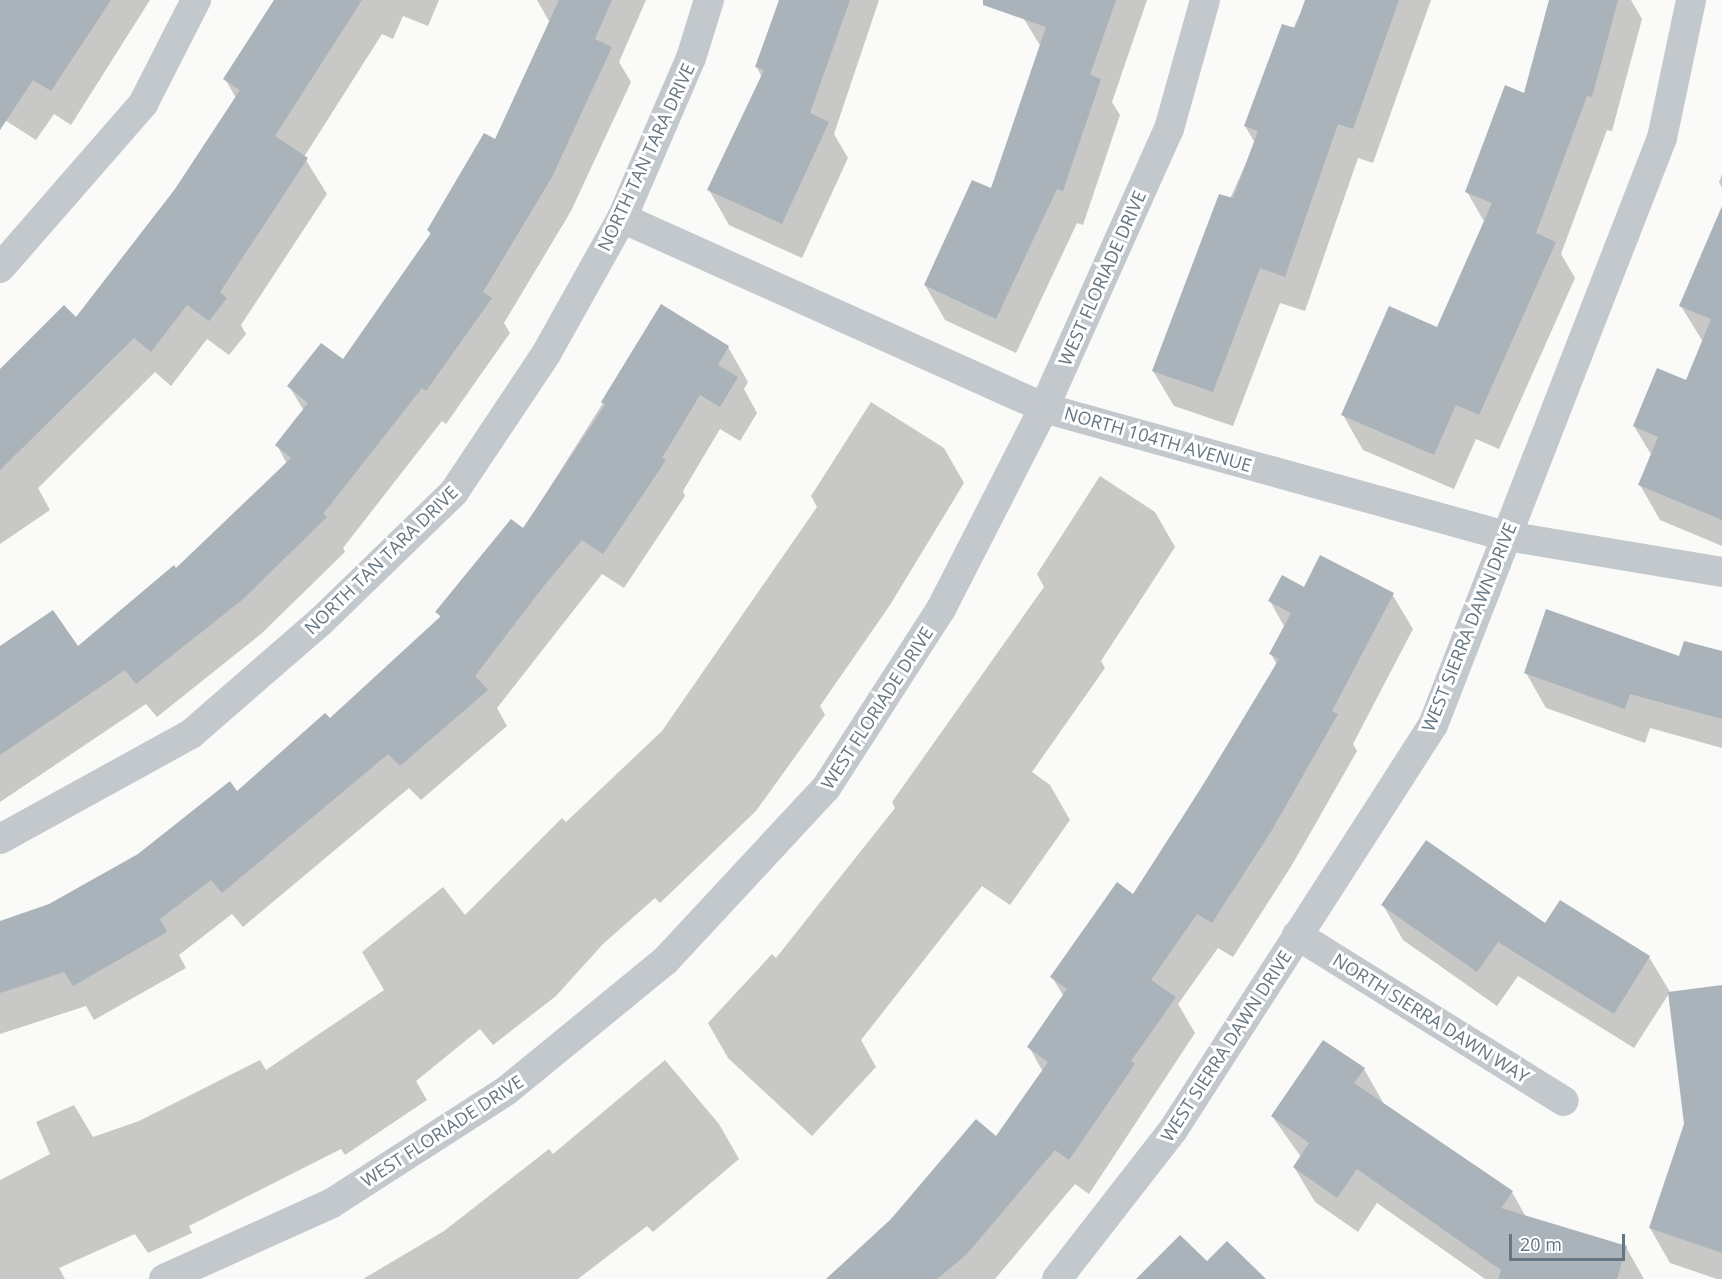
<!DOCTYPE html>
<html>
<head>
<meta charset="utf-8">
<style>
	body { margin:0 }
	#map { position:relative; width:1722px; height:1279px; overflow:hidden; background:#fafaf8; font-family:"Open Sans",sans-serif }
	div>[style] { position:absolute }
	.shadow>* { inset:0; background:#0003 }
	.building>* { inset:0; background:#aab3b9 }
	.minor>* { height:30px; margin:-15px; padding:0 15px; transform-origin:15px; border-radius:15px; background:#c3c8cc }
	span { translate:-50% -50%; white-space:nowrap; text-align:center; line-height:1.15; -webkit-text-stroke:6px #fff; paint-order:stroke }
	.street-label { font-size:18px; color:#657683 }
	.scale { position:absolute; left:1509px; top:1234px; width:116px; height:27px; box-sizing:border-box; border:3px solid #657683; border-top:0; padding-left:8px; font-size:18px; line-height:21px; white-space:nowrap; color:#657683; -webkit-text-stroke:4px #fff; paint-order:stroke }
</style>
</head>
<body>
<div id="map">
	<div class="shadow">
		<div style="clip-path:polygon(5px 0,150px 0,71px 125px,54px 114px,36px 140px,0 117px,0 8px)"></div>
		<div style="clip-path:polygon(276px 0,439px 0,428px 26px,403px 16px,393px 39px,382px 34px,304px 157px,327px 194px,241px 325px,246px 334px,229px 355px,207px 339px,171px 386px,155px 372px,38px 488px,50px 510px,0 544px,0 371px,76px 319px,176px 190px,236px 98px,225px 79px)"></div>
		<div style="clip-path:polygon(537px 0,646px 0,619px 62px,631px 82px,571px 211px,504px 323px,510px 333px,446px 424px,442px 421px,343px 548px,345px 552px,261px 634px,157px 717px,146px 704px,0 802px,0 648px,77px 648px,176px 571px,287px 464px,277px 445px,304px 411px,289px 386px,343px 361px,431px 235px,428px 230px,496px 142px,550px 23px)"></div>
		<div style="clip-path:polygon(780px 0,879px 0,834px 134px,848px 158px,802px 258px,729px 225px,709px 190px,762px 77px,756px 66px)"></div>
		<div style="clip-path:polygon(1031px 0,1147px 0,1112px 102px,1120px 115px,1083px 225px,1077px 223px,1016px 353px,945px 320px,925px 285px,992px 190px,1041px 47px,1024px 19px)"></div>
		<div style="clip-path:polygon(1307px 0,1431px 0,1373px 163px,1358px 158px,1305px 311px,1280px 303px,1233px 426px,1174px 406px,1153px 371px,1255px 143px,1245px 126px)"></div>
		<div style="clip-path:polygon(1550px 0,1631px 0,1642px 19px,1612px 131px,1607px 130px,1561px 254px,1575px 278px,1499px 449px,1476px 439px,1454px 489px,1363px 450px,1343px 415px,1438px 329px,1485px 223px,1467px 192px,1525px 95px)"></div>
		<div style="clip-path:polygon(1722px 174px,1722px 188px,1719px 182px)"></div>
		<div style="clip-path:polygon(1722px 235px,1722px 546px,1660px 520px,1640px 485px,1652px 456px,1634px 426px,1687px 382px,1703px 342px,1681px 306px)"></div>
		<div style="clip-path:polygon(728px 347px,748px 382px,744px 389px,757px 413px,740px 441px,720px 429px,683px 491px,685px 496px,624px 588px,602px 574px,497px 708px,507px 726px,421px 800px,409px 788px,243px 927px,232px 914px,179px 955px,186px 968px,94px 1020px,86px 1006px,0 1034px,0 922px,50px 906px,138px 855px,237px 793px,330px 721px,441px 618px,437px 612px,523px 530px,603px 403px)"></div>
		<div style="clip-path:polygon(871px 402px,944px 448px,964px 483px,890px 605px,820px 706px,825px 715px,756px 811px,660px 903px,655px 898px,603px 944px,556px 996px,493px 1045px,480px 1029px,416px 1081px,427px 1100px,345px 1155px,341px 1149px,189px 1226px,192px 1233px,148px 1253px,135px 1234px,59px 1268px,65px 1279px,0 1279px,0 1180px,50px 1154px,36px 1122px,74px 1105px,93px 1137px,139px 1121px,260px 1060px,266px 1070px,384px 990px,362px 952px,443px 887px,465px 915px,562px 818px,566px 822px,662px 731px,817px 507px,811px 496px)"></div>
		<div style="clip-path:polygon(1100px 476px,1155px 512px,1175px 547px,1101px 661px,1105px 668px,1032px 772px,1050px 785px,1070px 820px,1010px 905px,982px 886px,861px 1040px,876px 1067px,812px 1136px,728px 1058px,708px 1023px,772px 954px,776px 958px,895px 808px,892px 802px,1044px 587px,1037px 574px)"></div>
		<div style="clip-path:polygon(1305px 589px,1392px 594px,1413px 629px,1353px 744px,1357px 751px,1292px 865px,1233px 957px,1218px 948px,1178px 1004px,1195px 1033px,1089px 1194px,1075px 1184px,995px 1279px,830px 1279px,996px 1139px,1043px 1072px,1029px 1047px,1064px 997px,1052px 977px,1134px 896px,1277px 665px,1271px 654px,1285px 628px,1270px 601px)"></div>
		<div style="clip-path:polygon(1722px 652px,1722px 748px,1650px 728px,1645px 743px,1546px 708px,1526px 673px)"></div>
		<div style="clip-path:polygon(1561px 902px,1649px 957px,1670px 992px,1634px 1048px,1518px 976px,1497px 1006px,1403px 940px,1383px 905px,1546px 925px)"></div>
		<div style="clip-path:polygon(1722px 987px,1722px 1279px,1717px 1279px,1670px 1263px,1650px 1228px,1687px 1122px)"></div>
		<div style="clip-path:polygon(665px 1060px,719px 1124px,739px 1159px,653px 1232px,647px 1226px,578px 1279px,363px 1279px,444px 1231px,549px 1149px,553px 1154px)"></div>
		<div style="clip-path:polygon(1364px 1069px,1384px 1104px,1512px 1192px,1526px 1217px,1626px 1247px,1644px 1279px,1485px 1279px,1377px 1203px,1358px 1232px,1315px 1202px,1294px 1167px,1301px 1157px,1272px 1116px)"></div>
	</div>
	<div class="building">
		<div style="clip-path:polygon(0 0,111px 0,51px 91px,33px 80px,0 130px)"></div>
		<div style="clip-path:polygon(274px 0,362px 0,275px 136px,308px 158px,220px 292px,227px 298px,209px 321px,187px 305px,151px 352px,134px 338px,0 470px,0 369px,64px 305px,76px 317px,175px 189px,240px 90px,223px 79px)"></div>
		<div style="clip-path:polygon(559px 0,612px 0,595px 39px,612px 47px,552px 177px,483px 292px,492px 298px,426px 391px,422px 388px,323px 514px,327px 517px,242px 600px,136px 684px,125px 670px,0 755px,0 646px,53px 610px,78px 646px,174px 565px,176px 568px,291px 458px,275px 445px,308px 403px,287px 386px,321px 343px,343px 359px,431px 233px,427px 230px,484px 133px,495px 139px)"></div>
		<div style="clip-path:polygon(779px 0,850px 0,810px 113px,829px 122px,782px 224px,707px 190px,764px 70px,755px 67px)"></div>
		<div style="clip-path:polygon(983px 0,1116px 0,1090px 75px,1101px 79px,1063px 191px,1057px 189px,996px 319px,924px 285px,972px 180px,991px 188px,1046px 27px,983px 5px)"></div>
		<div style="clip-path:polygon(1305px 0,1399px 0,1353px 129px,1338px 124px,1285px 277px,1260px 268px,1213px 392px,1152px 371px,1219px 194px,1233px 198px,1258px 131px,1244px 126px,1282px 24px,1295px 28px)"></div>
		<div style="clip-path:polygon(1549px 0,1618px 0,1592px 97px,1587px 96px,1536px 233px,1556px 242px,1479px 415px,1456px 405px,1434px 455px,1341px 415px,1389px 306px,1437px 327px,1492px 203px,1465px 192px,1505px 85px,1524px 93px)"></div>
		<div style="clip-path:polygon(1722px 206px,1722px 520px,1638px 485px,1658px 437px,1633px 426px,1657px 368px,1686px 380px,1711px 319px,1679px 306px)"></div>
		<div style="clip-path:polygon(661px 304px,729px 346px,718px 365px,738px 377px,720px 407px,700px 395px,662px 458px,666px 460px,603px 554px,582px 540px,543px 587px,475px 676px,488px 690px,400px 766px,388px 754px,222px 893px,211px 880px,160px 919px,167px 932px,73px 986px,64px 972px,0 993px,0 921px,49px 904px,138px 854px,230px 781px,237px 791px,325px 713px,330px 718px,441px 616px,435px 612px,511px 519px,523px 528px,605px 405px,601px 402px)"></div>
		<div style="clip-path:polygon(1320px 555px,1394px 593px,1332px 711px,1338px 714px,1272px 830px,1212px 923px,1197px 914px,1151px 980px,1176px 997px,1131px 1061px,1135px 1064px,1069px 1160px,1055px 1150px,966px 1255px,937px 1279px,826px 1279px,891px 1219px,976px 1119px,996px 1136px,1048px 1062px,1027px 1047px,1067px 989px,1050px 977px,1117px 882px,1133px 894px,1205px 782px,1279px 659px,1269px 654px,1291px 613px,1268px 601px,1282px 575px,1304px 587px)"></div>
		<div style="clip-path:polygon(1546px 609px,1679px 656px,1684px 641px,1722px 651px,1722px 719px,1630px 694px,1625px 709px,1524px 673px)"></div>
		<div style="clip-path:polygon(1426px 840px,1545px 923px,1560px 900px,1650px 956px,1614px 1014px,1498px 942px,1477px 972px,1381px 905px)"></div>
		<div style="clip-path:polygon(1722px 985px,1722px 1253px,1649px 1228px,1684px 1124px,1668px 992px)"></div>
		<div style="clip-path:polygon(1323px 1040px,1365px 1068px,1354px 1083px,1513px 1191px,1501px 1208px,1627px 1246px,1617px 1279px,1498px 1279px,1501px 1270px,1357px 1169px,1337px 1198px,1293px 1167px,1309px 1143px,1271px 1116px)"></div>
		<div style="clip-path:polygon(1180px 1235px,1207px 1261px,1227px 1241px,1266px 1279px,1136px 1279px)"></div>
	</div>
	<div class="minor">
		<div style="left:622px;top:218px;width:463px;rotate:24.2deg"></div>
		<div style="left:1044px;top:408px;width:480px;rotate:15.5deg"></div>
		<div style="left:1507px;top:536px;width:218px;rotate:9.5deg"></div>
		<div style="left:0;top:268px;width:218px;rotate:-48.9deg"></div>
		<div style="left:143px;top:104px;width:117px;rotate:-63deg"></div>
		<div style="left:0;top:839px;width:218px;rotate:-28.8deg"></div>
		<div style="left:191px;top:734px;width:171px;rotate:-41deg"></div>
		<div style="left:320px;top:622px;width:187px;rotate:-44.1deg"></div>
		<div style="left:454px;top:492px;width:166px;rotate:-56.3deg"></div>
		<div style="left:546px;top:354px;width:156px;rotate:-60.8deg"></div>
		<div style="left:622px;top:218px;width:174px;rotate:-66.7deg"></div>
		<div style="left:691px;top:58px;width:61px;rotate:-72.8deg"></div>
		<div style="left:1297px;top:935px;width:314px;rotate:31.9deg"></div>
		<div style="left:164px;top:1279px;width:184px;rotate:-24.3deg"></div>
		<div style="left:332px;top:1203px;width:207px;rotate:-32.8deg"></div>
		<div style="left:506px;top:1091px;width:205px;rotate:-39.3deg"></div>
		<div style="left:665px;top:961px;width:236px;rotate:-47.1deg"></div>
		<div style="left:826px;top:788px;width:213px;rotate:-57.3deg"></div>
		<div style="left:941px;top:609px;width:226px;rotate:-62.9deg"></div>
		<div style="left:1044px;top:408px;width:306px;rotate:-65.9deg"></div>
		<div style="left:1169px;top:129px;width:134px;rotate:-74.4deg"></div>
		<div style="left:1057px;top:1279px;width:189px;rotate:-52.1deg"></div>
		<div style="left:1173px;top:1130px;width:481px;rotate:-57.3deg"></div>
		<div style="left:1433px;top:725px;width:630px;rotate:-68.69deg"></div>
		<div style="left:1662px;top:138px;width:141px;rotate:-78.1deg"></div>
	</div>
	<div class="street-label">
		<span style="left:646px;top:157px;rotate:-65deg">NORTH TAN TARA DRIVE</span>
		<span style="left:1102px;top:278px;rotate:-66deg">WEST FLORIADE DRIVE</span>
		<span style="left:1158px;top:439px;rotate:16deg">NORTH 104TH AVENUE</span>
		<span style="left:381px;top:560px;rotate:-44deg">NORTH TAN TARA DRIVE</span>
		<span style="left:1469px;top:627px;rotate:-68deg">WEST SIERRA DAWN DRIVE</span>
		<span style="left:877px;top:708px;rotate:-57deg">WEST FLORIADE DRIVE</span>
		<span style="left:1431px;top:1018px;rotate:32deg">NORTH SIERRA DAWN WAY</span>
		<span style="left:1226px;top:1046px;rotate:-57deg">WEST SIERRA DAWN DRIVE</span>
		<span style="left:442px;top:1131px;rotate:-33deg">WEST FLORIADE DRIVE</span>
	</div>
	<div class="scale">20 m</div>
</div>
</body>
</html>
